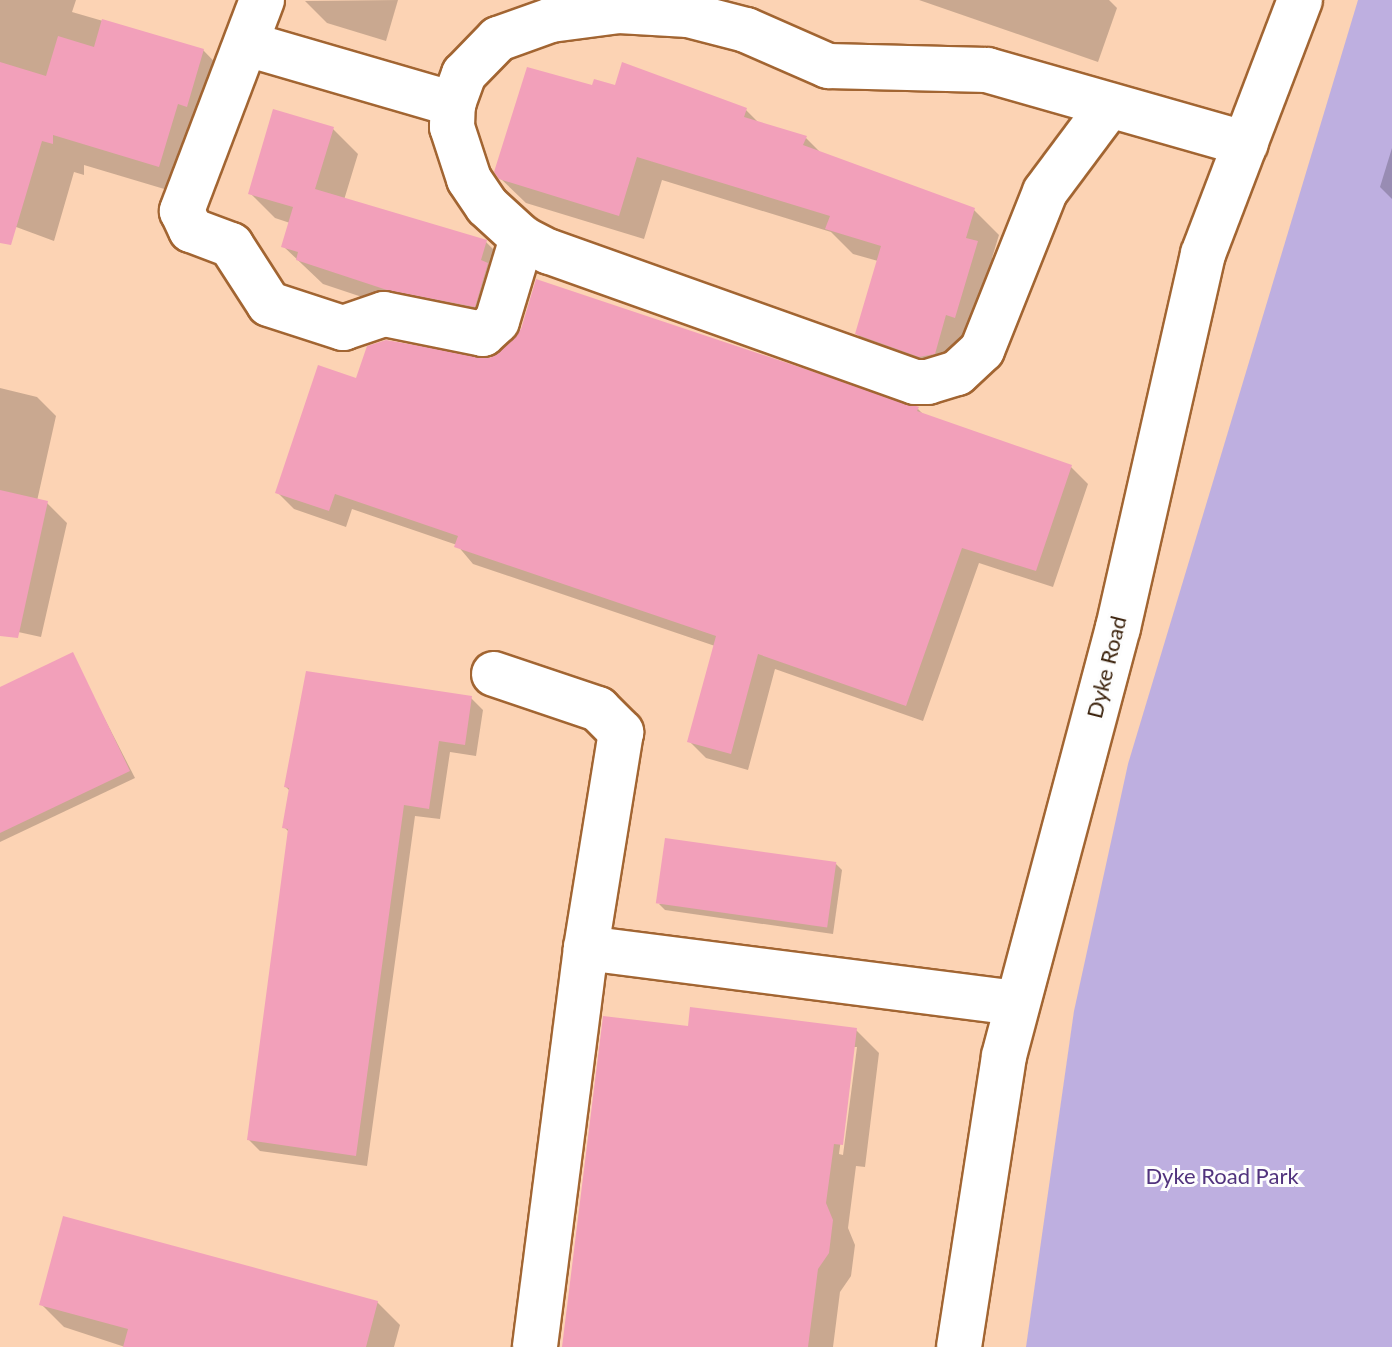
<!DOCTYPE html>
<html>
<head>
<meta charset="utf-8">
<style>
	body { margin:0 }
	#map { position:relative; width:1392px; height:1347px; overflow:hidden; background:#fcd3b4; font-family:Lato,sans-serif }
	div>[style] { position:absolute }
	.green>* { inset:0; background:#beafe0 }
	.shadow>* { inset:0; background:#0003 }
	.building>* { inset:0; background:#f2a0ba; transform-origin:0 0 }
	.roads { filter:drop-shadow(2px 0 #a26532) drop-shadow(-2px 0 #a26532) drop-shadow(0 2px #a26532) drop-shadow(0 -2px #a26532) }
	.minor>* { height:44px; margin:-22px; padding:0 22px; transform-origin:22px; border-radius:22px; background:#fff }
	span { translate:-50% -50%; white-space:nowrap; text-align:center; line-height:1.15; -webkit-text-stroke:6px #fdfdfd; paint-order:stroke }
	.street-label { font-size:22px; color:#3c230d }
	.park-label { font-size:22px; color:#51337d }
</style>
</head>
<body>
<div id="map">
	<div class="green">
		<div style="clip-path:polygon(1358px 0,1392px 0,1392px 1347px,1026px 1347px,1074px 1011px,1128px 764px)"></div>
	</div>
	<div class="shadow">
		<div style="clip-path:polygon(0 0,76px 0,72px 12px,203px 50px,235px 83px,191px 197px,84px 165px,84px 175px,74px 172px,54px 241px,0 221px)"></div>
		<div style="clip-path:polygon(398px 0,386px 41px,327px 23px,305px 1px)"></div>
		<div style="clip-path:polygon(919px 0,1109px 0,1117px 8px,1098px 62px)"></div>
		<div style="clip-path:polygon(593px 88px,746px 110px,760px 124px,806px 138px,822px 154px,974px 210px,999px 235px,992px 258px,1002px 268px,959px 378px,882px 359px,857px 334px,878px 261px,853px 254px,831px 232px,662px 180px,644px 239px,526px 203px,500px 178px)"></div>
		<div style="clip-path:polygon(333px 129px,358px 154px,344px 200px,486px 242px,511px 267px,500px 331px,413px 314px,323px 284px,283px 246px,290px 223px,275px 218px,250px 193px)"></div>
		<div style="clip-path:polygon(1392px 148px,1392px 199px,1380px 187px)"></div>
		<div style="clip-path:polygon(491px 360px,918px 409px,925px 416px,1071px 467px,1088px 484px,1053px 587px,979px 563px,923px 721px,775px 669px,748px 770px,706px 758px,689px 741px,715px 646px,473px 564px,457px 545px,352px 509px,346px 527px,294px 509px,277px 492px,357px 381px)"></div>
		<div style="clip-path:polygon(0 388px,37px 397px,56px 416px,37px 501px,47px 503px,67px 523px,41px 637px,0 628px)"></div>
		<div style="clip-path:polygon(72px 655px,135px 778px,0 842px,0 690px)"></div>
		<div style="clip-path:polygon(471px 698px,483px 710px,476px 756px,450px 752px,440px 819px,415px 816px,367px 1166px,260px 1151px,249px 1140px,290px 833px,284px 827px,290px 791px,286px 787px)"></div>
		<div style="clip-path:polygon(835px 863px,842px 870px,833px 934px,665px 910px,659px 904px)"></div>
		<div style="clip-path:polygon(evenodd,689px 1028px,856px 1030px,879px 1053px,865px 1167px,856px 1166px,848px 1228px,855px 1245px,851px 1276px,840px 1292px,833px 1347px,564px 1347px,689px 1028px,853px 1047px,857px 1047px,843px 1155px,839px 1154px,853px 1047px)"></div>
		<div style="clip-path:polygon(377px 1302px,400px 1325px,394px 1347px,125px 1347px,64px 1327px,41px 1304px)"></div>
	</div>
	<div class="building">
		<div style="clip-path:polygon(102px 19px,204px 49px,187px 107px,178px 104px,159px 167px,53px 135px,53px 144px,42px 141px,11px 245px,0 243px,0 62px,46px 76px,58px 36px,94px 47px)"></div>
		<div style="clip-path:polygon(622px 62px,747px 108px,744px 117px,807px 136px,803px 145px,975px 208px,966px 238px,978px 241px,955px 318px,946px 315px,935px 354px,919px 357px,855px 334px,881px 246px,825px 229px,830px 216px,637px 157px,619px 216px,499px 179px,494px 172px,527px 67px,592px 85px,594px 79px,615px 85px)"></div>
		<div style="clip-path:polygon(273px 109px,334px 127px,315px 189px,487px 240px,481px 260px,488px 263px,475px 307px,387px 290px,296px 260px,298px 252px,281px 247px,293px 207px,248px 194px)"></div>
		<div style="clip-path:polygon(536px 279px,919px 407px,917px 411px,1072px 465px,1036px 571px,962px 548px,906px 706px,758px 654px,731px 754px,687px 742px,716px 636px,454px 547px,458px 536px,335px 494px,329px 511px,275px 493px,318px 365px,356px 378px,367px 346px,386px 340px,490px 358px,521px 329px)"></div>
		<div style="clip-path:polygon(0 490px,48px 501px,18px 638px,0 636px)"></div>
		<div style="clip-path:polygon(73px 652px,130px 771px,0 833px,0 687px)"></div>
		<div style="clip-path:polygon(306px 671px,472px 696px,465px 745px,439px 741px,429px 809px,404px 805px,356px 1156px,247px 1140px,288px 829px,282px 828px,289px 788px,284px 787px)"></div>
		<div style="left:665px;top:838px;width:173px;height:66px;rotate:8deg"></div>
		<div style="clip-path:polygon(690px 1007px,857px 1028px,843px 1145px,834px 1144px,826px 1203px,833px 1220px,829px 1253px,818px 1269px,808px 1347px,562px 1347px,603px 1016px,688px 1026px)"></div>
		<div style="clip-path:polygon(63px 1216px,378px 1301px,366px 1347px,123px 1347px,128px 1329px,39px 1305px)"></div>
	</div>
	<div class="roads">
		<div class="minor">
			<div style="left:262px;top:0;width:226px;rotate:110.8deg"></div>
			<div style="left:182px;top:211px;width:21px;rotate:65deg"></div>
			<div style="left:191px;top:230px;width:43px;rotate:20.6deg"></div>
			<div style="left:231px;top:245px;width:70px;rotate:57.2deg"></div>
			<div style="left:269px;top:304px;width:78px;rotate:18deg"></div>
			<div style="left:343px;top:328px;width:43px;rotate:-18.9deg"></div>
			<div style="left:384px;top:314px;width:101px;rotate:11.4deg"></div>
			<div style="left:483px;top:334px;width:19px;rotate:-43deg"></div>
			<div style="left:497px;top:321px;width:87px;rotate:-73.2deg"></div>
			<div style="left:247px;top:44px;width:215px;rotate:16.2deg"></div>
			<div style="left:1109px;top:106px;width:107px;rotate:126.7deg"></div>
			<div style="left:1045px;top:192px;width:170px;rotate:111.7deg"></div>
			<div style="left:982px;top:350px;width:34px;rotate:137deg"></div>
			<div style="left:957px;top:373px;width:30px;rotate:163deg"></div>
			<div style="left:928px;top:382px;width:13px;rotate:180deg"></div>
			<div style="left:915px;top:382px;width:388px;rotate:-160.4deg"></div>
			<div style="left:549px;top:252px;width:30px;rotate:-153deg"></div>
			<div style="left:522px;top:238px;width:47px;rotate:-137.6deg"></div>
			<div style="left:487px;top:206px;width:32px;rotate:-124deg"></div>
			<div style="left:469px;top:179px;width:55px;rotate:-108.1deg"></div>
			<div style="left:452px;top:127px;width:23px;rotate:-88deg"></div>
			<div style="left:453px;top:104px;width:32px;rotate:-70deg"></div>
			<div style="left:464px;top:74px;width:49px;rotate:-45.8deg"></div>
			<div style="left:498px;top:39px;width:56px;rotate:-19.7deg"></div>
			<div style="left:551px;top:20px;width:69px;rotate:-7.5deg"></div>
			<div style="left:619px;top:11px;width:69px;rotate:3.3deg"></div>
			<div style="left:688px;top:15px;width:60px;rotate:14.5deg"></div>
			<div style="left:746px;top:30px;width:90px;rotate:23.7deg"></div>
			<div style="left:828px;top:66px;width:159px;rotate:1.4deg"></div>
			<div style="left:987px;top:70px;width:269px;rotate:15.9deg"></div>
			<div style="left:494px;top:674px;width:110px;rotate:18.6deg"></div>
			<div style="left:598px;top:709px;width:33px;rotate:45deg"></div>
			<div style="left:621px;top:732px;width:219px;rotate:99.2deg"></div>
			<div style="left:586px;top:948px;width:402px;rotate:97.3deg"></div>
			<div style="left:586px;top:948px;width:434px;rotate:7.3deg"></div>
			<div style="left:959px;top:1347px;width:294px;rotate:-81.2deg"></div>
			<div style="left:1004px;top:1056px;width:443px;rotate:-75.1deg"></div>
			<div style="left:1118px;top:628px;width:384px;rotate:-77.2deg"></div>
			<div style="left:1203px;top:254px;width:272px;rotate:-69.1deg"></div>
		</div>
	</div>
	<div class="street-label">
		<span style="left:1106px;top:667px;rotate:-76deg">Dyke Road</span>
	</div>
	<div class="park-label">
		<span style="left:1222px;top:1176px">Dyke Road Park</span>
	</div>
</div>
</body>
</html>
